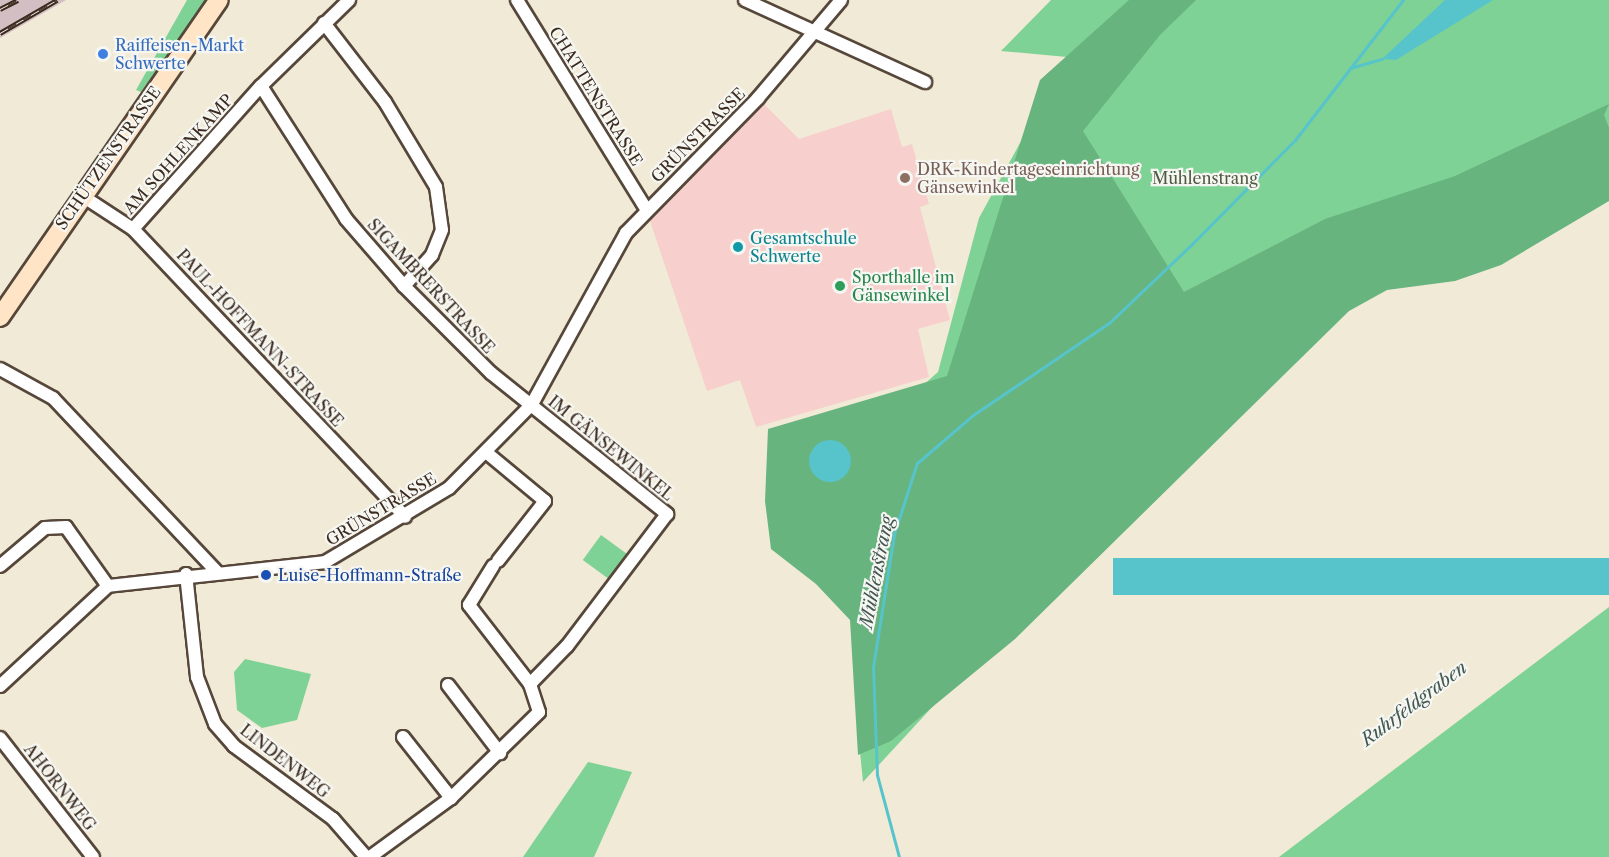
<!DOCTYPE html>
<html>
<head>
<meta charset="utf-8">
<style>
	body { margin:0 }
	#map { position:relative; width:1609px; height:857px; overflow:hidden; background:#f1ead6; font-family:"Libre Caslon Text",serif }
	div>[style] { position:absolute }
	.built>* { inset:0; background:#f7d0cd }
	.industrial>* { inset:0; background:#d2bec3 }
	.green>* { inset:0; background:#7fd295; transform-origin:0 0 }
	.forest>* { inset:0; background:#67b47e }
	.water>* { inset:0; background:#57c4cc; transform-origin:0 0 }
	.round { border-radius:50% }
	.stream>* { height:3px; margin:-1.5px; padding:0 1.5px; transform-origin:1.5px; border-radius:1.5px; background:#57c4cc }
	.roads { filter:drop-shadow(2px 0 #56473a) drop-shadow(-2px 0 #56473a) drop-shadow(0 2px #56473a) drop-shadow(0 -2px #56473a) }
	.street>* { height:12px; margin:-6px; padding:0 6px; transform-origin:6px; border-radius:6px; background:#fff }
	.secondary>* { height:18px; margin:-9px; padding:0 9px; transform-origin:9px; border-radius:9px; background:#ffe4c6 }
	.rail>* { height:5px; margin-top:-2.5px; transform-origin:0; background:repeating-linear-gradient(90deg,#f6f6f2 0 9px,#3b2a1e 0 18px); box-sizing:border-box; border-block:2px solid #3b2a1e }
	.dots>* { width:16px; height:16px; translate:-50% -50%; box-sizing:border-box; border:3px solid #f6f6f2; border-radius:50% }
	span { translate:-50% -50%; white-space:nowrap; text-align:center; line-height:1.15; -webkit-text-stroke:4.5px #f6f6f2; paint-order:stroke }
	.shop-label { font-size:16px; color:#366cbe }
	.left { translate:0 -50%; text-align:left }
	.street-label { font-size:16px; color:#3b2a1e }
	.education-label { font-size:16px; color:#785e54 }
	.park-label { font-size:16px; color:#4f5c42 }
	.culture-label { font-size:16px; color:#0d838f }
	.leisure-label { font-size:16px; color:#27864d }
	.transit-label { font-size:16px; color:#164399 }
	.water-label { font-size:18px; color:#435852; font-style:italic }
</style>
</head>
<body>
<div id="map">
	<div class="built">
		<div style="clip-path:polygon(758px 98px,799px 139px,891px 109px,902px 147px,912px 144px,929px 204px,920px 207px,950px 320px,918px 329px,929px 377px,756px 427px,740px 380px,707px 391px,646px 209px)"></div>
	</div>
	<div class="industrial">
		<div style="clip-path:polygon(0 0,66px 0,0 38px)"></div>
	</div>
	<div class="green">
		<div style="clip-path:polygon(187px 0,206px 0,141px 92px,136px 90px)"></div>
		<div style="clip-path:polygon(1051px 0,1609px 0,1609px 177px,1381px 272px,936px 703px,863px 782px,856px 711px,870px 432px,938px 372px,979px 218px,1067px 57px,1001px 51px)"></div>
		<div style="left:601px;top:535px;width:36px;height:31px;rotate:36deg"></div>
		<div style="clip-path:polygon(1609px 607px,1609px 857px,1279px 857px,1375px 784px)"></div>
		<div style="clip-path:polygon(245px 659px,311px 674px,297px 720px,262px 728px,237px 710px,234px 672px)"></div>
		<div style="clip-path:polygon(588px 762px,632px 772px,594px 857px,523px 857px)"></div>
	</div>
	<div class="forest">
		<div style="clip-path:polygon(1129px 0,1196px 0,1160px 35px,1083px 131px,1184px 292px,1325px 219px,1455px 176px,1609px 104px,1604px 115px,1609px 128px,1609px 201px,1501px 265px,1455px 281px,1387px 290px,1349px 311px,1015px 639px,891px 741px,858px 755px,850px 620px,816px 584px,771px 549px,765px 501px,768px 429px,947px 376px,1040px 80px)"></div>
	</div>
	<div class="water">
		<div style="clip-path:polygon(1445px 0,1493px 0,1396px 60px,1382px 59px)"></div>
		<div class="round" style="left:809px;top:440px;width:42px;height:42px"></div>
		<div style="left:1609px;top:558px;width:37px;height:496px;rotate:90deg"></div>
	</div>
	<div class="stream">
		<div style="left:1350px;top:68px;width:33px;rotate:-16deg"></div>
		<div style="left:899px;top:857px;width:85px;rotate:-105deg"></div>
		<div style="left:877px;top:775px;width:108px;rotate:-92.1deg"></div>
		<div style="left:873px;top:667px;width:135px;rotate:-81deg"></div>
		<div style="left:894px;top:534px;width:75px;rotate:-72.1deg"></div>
		<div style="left:917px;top:463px;width:74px;rotate:-40.6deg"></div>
		<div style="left:973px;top:415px;width:164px;rotate:-34.1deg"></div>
		<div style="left:1109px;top:323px;width:115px;rotate:-43.6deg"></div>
		<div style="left:1192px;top:244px;width:146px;rotate:-45.3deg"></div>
		<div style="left:1295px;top:140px;width:177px;rotate:-52.4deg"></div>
	</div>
	<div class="roads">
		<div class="street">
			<div style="left:517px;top:0;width:246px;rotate:58.3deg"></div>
			<div style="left:745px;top:0;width:198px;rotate:24.5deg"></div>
			<div style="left:324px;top:23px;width:100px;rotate:52.3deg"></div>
			<div style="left:385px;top:102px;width:99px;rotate:59deg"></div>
			<div style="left:436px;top:187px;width:43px;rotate:82.1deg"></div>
			<div style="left:442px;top:230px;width:27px;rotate:112deg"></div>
			<div style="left:432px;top:255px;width:42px;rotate:132.1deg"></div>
			<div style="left:261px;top:86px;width:158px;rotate:57.4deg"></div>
			<div style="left:346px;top:219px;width:89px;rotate:49.1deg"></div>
			<div style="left:404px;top:286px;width:123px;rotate:45deg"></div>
			<div style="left:491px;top:373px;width:226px;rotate:38.7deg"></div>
			<div style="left:667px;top:514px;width:166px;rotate:127.1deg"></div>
			<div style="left:567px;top:646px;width:53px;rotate:134.2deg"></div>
			<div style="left:81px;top:195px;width:62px;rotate:33.2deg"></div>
			<div style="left:133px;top:229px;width:396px;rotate:46.6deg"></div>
			<div style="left:133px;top:229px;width:192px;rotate:-48.2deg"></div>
			<div style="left:261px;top:86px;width:123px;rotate:-44.3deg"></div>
			<div style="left:0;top:369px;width:60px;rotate:28.7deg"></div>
			<div style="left:53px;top:398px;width:239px;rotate:46.7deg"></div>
			<div style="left:487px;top:453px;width:75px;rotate:39.6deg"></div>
			<div style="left:545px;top:501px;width:76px;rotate:128.1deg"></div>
			<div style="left:0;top:566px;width:59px;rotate:-40.2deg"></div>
			<div style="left:45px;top:528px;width:21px;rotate:-3deg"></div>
			<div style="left:66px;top:527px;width:72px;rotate:54.6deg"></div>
			<div style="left:186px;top:574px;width:104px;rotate:83.9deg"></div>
			<div style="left:197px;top:677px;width:50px;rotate:69deg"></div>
			<div style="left:215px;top:724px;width:29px;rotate:49deg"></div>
			<div style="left:234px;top:746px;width:123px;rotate:36.4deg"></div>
			<div style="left:333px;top:819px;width:50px;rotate:49deg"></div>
			<div style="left:448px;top:685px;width:86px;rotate:52.6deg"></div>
			<div style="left:0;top:686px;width:147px;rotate:-42.8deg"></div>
			<div style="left:108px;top:586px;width:218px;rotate:-6.3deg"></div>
			<div style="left:325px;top:562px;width:144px;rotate:-30.8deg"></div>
			<div style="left:449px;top:488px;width:118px;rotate:-45.3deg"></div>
			<div style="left:532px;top:404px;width:195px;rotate:-61.2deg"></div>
			<div style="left:626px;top:233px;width:189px;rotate:-45.6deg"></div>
			<div style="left:758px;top:98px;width:128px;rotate:-49.7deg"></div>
			<div style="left:403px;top:737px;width:78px;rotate:51.8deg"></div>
			<div style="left:0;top:738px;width:151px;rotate:52deg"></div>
			<div style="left:370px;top:857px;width:100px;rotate:-36.1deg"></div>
			<div style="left:451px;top:798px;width:123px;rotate:-44.3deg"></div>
			<div style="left:539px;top:712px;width:29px;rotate:-108deg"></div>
			<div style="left:530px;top:684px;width:100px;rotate:-127.7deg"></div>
			<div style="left:469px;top:605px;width:46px;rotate:-58.4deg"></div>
		</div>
		<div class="secondary">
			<div style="left:0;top:317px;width:385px;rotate:-55.4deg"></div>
		</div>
	</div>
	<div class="rail">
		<div style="left:0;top:9px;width:20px;rotate:-27deg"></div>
		<div style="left:0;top:33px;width:66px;rotate:-30.1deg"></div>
	</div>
	<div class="dots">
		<div style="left:103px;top:54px;background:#3f7fe0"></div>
		<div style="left:905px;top:178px;background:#8d6e63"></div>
		<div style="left:738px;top:247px;background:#0f9aa8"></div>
		<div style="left:840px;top:286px;background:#2e9e5b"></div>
		<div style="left:266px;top:575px;background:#1a4fb4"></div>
	</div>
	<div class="shop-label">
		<span class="left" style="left:115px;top:54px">Raiffeisen-Markt<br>Schwerte</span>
	</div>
	<div class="street-label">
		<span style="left:596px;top:96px;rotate:58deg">CHATTENSTRASSE</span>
		<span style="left:698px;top:135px;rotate:-45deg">GRÜNSTRASSE</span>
		<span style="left:178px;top:154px;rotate:-48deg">AM SOHLENKAMP</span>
		<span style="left:108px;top:158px;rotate:-55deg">SCHÜTZENSTRASSE</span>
		<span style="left:431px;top:286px;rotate:47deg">SIGAMBRERSTRASSE</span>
		<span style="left:260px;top:338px;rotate:47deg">PAUL-HOFFMANN-STRASSE</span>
		<span style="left:611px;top:448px;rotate:39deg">IM GÄNSEWINKEL</span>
		<span style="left:381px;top:509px;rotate:-31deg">GRÜNSTRASSE</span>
		<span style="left:285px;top:761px;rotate:38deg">LINDENWEG</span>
		<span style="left:60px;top:787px;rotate:52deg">AHORNWEG</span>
	</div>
	<div class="education-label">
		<span class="left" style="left:917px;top:178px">DRK-Kindertageseinrichtung<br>Gänsewinkel</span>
	</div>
	<div class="park-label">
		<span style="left:1205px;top:178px">Mühlenstrang</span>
	</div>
	<div class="culture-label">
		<span class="left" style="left:750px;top:247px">Gesamtschule<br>Schwerte</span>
	</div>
	<div class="leisure-label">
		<span class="left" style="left:852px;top:286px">Sporthalle im<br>Gänsewinkel</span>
	</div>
	<div class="transit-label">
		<span class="left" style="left:278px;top:575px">Luise-Hoffmann-Straße</span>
	</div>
	<div class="water-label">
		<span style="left:877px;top:572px;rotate:-79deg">Mühlenstrang</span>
		<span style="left:1414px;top:704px;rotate:-37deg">Ruhrfeldgraben</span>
	</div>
</div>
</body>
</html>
